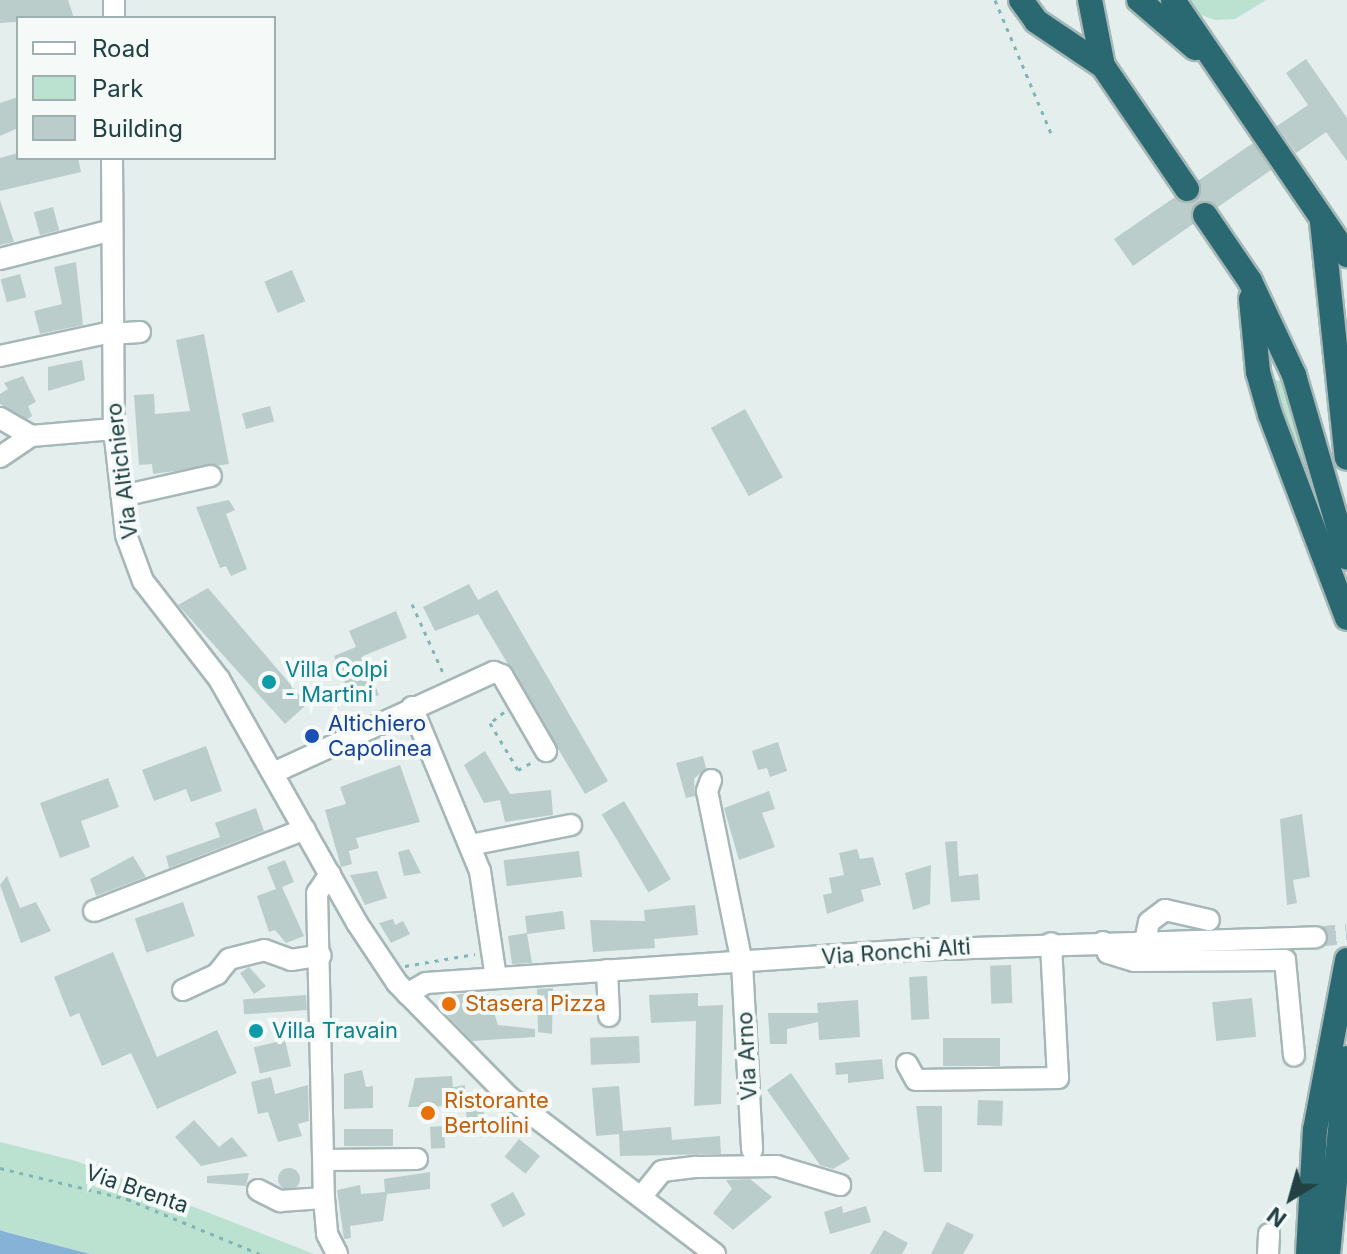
<!DOCTYPE html>
<html>
<head>
<meta charset="utf-8">
<style>
	body { margin:0 }
	#map { position:relative; width:1347px; height:1254px; overflow:hidden; background:#e3eeed; font-family:Inter,sans-serif }
	div>[style] { position:absolute }
	.green>* { inset:0; background:#bbe1d1 }
	.water>* { inset:0; background:#87b2d8 }
	.building>* { inset:0; background:#bbcdca; transform-origin:0 0 }
	.round { border-radius:50% }
	.minor-tunnel>* { height:20px; margin-top:-10px; transform-origin:0; background:repeating-linear-gradient(90deg,#bccbcb 0 20px,transparent 0 30px) }
	.path>* { height:3px; margin-top:-1.5px; transform-origin:0; background:repeating-linear-gradient(90deg,#81b5b5 0 4px,transparent 0 10px) }
	.roads { filter:drop-shadow(2px 0 #a5b7b6) drop-shadow(-2px 0 #a5b7b6) drop-shadow(0 2px #a5b7b6) drop-shadow(0 -2px #a5b7b6) }
	.minor>* { height:20px; margin:-10px; padding:0 10px; transform-origin:10px; border-radius:10px; background:#fff }
	.highway>* { height:24px; margin:-12px; padding:0 12px; transform-origin:12px; border-radius:12px; background:#2a6971 }
	.dots>* { width:22px; height:22px; translate:-50% -50%; box-sizing:border-box; border:4px solid #f5faf9; border-radius:50% }
	span { translate:-50% -50%; white-space:nowrap; text-align:center; line-height:1.15; -webkit-text-stroke:8px #f5faf9; paint-order:stroke }
	.street-label { font-size:22px; color:#214142 }
	.culture-label { font-size:22px; color:#0d838f }
	.left { translate:0 -50%; text-align:left }
	.transit-label { font-size:22px; color:#164399 }
	.food-label { font-size:22px; color:#c56008 }
	.legend { position:absolute; left:16px; top:16px; width:260px; height:144px; box-sizing:border-box; background:#f5faf9; border:2px solid #a0b0b0; margin:0; padding:10px 14px; list-style:none; font-size:24px; color:#214142 }
	.legend li { display:flex; align-items:center; gap:16px; height:40px }
	.legend b { width:40px; border:2px solid #a0b0b0 }
	.north { position:absolute; left:1251px; top:1158px; width:80px; height:80px; -webkit-text-stroke:6px #f5faf9; paint-order:stroke; rotate:217deg; font-size:22px; font-weight:700; line-height:32px; text-align:center; color:#214142 }
	.north::after { content:''; display:block; margin:auto; width:28px; height:36px; background:#214142; clip-path:polygon(50% 0,100% 100%,50% 72%,0 100%) }
</style>
</head>
<body>
<div id="map">
	<div class="green">
		<div style="clip-path:polygon(1190px 0,1266px 0,1235px 19px,1215px 20px,1199px 14px)"></div>
		<div style="clip-path:polygon(1288px 379px,1347px 579px,1347px 600px,1275px 416px,1274px 381px)"></div>
		<div style="clip-path:polygon(0 1142px,76px 1161px,314px 1254px,90px 1254px,0 1230px)"></div>
	</div>
	<div class="water">
		<div style="clip-path:polygon(0 1230px,6px 1232px,90px 1254px,0 1254px)"></div>
	</div>
	<div class="building">
		<div style="clip-path:polygon(0 0,68px 0,74px 18px,0 23px)"></div>
		<div style="clip-path:polygon(1306px 59px,1347px 118px,1347px 161px,1326px 132px,1296px 153px,1277px 126px,1308px 105px,1286px 73px)"></div>
		<div style="clip-path:polygon(18px 97px,18px 128px,0 136px,0 103px)"></div>
		<div style="clip-path:polygon(1253px 143px,1271px 170px,1218px 207px,1196px 203px,1193px 224px,1133px 266px,1114px 239px,1175px 197px,1196px 201px,1199px 180px)"></div>
		<div style="clip-path:polygon(18px 153px,18px 158px,78px 158px,81px 172px,0 191px,0 158px)"></div>
		<div style="clip-path:polygon(0 200px,14px 242px,0 245px)"></div>
		<div style="left:53px;top:207px;width:24px;height:20px;rotate:75deg"></div>
		<div style="clip-path:polygon(76px 262px,83px 325px,40px 334px,34px 311px,62px 304px,54px 267px)"></div>
		<div style="left:292px;top:270px;width:34px;height:30px;rotate:67deg"></div>
		<div style="left:20px;top:274px;width:24px;height:20px;rotate:75deg"></div>
		<div style="clip-path:polygon(204px 334px,229px 464px,153px 474px,152px 464px,139px 465px,134px 395px,154px 394px,155px 414px,190px 411px,176px 340px)"></div>
		<div style="clip-path:polygon(82px 360px,85px 380px,48px 391px,48px 367px)"></div>
		<div style="clip-path:polygon(23px 376px,36px 402px,28px 406px,32px 416px,27px 419px,0 404px,0 394px,8px 389px,4px 383px)"></div>
		<div style="left:270px;top:406px;width:16px;height:29px;rotate:75deg"></div>
		<div style="left:745px;top:409px;width:78px;height:39px;rotate:61deg"></div>
		<div style="clip-path:polygon(229px 500px,235px 510px,226px 514px,247px 569px,231px 576px,226px 566px,220px 568px,196px 507px)"></div>
		<div style="clip-path:polygon(469px 584px,478px 600px,497px 590px,608px 781px,585px 794px,478px 614px,435px 631px,423px 607px)"></div>
		<div style="clip-path:polygon(208px 588px,302px 698px,305px 706px,285px 724px,178px 605px)"></div>
		<div style="clip-path:polygon(396px 611px,407px 638px,363px 656px,379px 695px,354px 705px,334px 656px,356px 647px,349px 631px)"></div>
		<div style="clip-path:polygon(778px 742px,787px 771px,770px 777px,767px 768px,758px 770px,752px 751px)"></div>
		<div style="clip-path:polygon(206px 746px,222px 791px,191px 802px,186px 789px,154px 801px,142px 770px)"></div>
		<div style="clip-path:polygon(485px 751px,510px 794px,551px 790px,553px 815px,505px 822px,500px 800px,484px 803px,464px 765px)"></div>
		<div style="clip-path:polygon(703px 756px,706px 768px,694px 779px,695px 796px,686px 798px,676px 763px)"></div>
		<div style="clip-path:polygon(400px 765px,420px 822px,356px 838px,359px 848px,349px 851px,352px 864px,341px 867px,325px 810px,346px 804px,340px 787px)"></div>
		<div style="clip-path:polygon(108px 778px,119px 807px,81px 821px,90px 847px,60px 858px,40px 803px)"></div>
		<div style="clip-path:polygon(769px 791px,775px 809px,762px 813px,775px 847px,739px 860px,724px 808px)"></div>
		<div style="left:624px;top:801px;width:91px;height:26px;rotate:59deg"></div>
		<div style="clip-path:polygon(256px 808px,264px 831px,169px 868px,166px 856px,220px 837px,215px 823px)"></div>
		<div style="clip-path:polygon(1302px 814px,1310px 877px,1293px 880px,1297px 903px,1287px 905px,1280px 819px)"></div>
		<div style="clip-path:polygon(957px 841px,959px 876px,978px 874px,980px 900px,951px 902px,945px 842px)"></div>
		<div style="clip-path:polygon(409px 849px,421px 873px,404px 876px,398px 852px)"></div>
		<div style="clip-path:polygon(857px 849px,860px 859px,873px 857px,881px 885px,861px 890px,864px 901px,827px 914px,823px 895px,832px 893px,829px 878px,844px 875px,839px 853px)"></div>
		<div style="left:579px;top:851px;width:26px;height:76px;rotate:83deg"></div>
		<div style="clip-path:polygon(133px 856px,146px 877px,96px 896px,90px 879px)"></div>
		<div style="clip-path:polygon(285px 860px,294px 882px,282px 887px,304px 936px,286px 943px,275px 930px,269px 932px,257px 896px,276px 889px,267px 867px)"></div>
		<div style="clip-path:polygon(931px 865px,930px 904px,913px 910px,905px 873px)"></div>
		<div style="clip-path:polygon(377px 871px,387px 898px,365px 905px,350px 875px)"></div>
		<div style="clip-path:polygon(7px 876px,20px 908px,36px 902px,51px 931px,21px 943px,0 885px)"></div>
		<div style="left:183px;top:902px;width:36px;height:51px;rotate:71deg"></div>
		<div style="clip-path:polygon(695px 905px,698px 935px,654px 939px,655px 948px,593px 952px,590px 920px,645px 921px,644px 910px)"></div>
		<div style="clip-path:polygon(563px 911px,565px 929px,527px 934px,532px 963px,512px 964px,508px 936px,527px 933px,525px 916px)"></div>
		<div style="clip-path:polygon(393px 919px,395px 925px,403px 921px,410px 934px,391px 943px,379px 923px)"></div>
		<div style="clip-path:polygon(113px 952px,157px 1057px,217px 1030px,237px 1073px,157px 1109px,131px 1053px,102px 1066px,79px 1013px,70px 1017px,54px 977px)"></div>
		<div style="left:1011px;top:965px;width:38px;height:21px;rotate:88deg"></div>
		<div style="clip-path:polygon(249px 967px,266px 986px,254px 994px,240px 973px)"></div>
		<div style="left:927px;top:976px;width:43px;height:18px;rotate:87deg"></div>
		<div style="clip-path:polygon(553px 988px,552px 1034px,538px 1032px,537px 989px)"></div>
		<div style="clip-path:polygon(698px 993px,698px 1006px,723px 1005px,721px 1104px,694px 1106px,696px 1021px,651px 1023px,649px 995px)"></div>
		<div style="clip-path:polygon(460px 994px,488px 994px,498px 1025px,535px 1029px,535px 1037px,472px 1041px,448px 1016px,443px 1000px)"></div>
		<div style="left:306px;top:995px;width:15px;height:63px;rotate:86deg"></div>
		<div style="left:1252px;top:998px;width:39px;height:40px;rotate:84deg"></div>
		<div style="clip-path:polygon(858px 1000px,860px 1037px,819px 1040px,818px 1022px,787px 1029px,787px 1044px,770px 1044px,768px 1013px,818px 1013px,817px 1003px)"></div>
		<div style="left:639px;top:1036px;width:27px;height:49px;rotate:88deg"></div>
		<div style="left:943px;top:1038px;width:57px;height:28px"></div>
		<div style="left:285px;top:1040px;width:27px;height:32px;rotate:77deg"></div>
		<div style="clip-path:polygon(882px 1059px,884px 1079px,848px 1083px,848px 1074px,836px 1075px,835px 1063px)"></div>
		<div style="clip-path:polygon(362px 1070px,366px 1087px,373px 1086px,373px 1108px,344px 1109px,344px 1074px)"></div>
		<div style="clip-path:polygon(791px 1073px,850px 1159px,833px 1169px,820px 1165px,767px 1090px)"></div>
		<div style="clip-path:polygon(452px 1076px,453px 1087px,465px 1085px,465px 1097px,483px 1095px,485px 1134px,467px 1127px,466px 1112px,457px 1112px,456px 1106px,408px 1107px,415px 1078px)"></div>
		<div style="clip-path:polygon(271px 1077px,275px 1094px,308px 1085px,309px 1121px,298px 1124px,302px 1136px,278px 1142px,268px 1112px,258px 1114px,251px 1082px)"></div>
		<div style="clip-path:polygon(619px 1086px,623px 1131px,671px 1127px,672px 1140px,720px 1136px,721px 1154px,620px 1156px,619px 1134px,596px 1136px,592px 1088px)"></div>
		<div style="left:978px;top:1100px;width:25px;height:25px;rotate:2deg"></div>
		<div style="clip-path:polygon(916px 1106px,942px 1106px,942px 1172px,924px 1172px)"></div>
		<div style="clip-path:polygon(194px 1120px,219px 1147px,232px 1137px,248px 1156px,201px 1166px,175px 1137px)"></div>
		<div style="left:444px;top:1126px;width:22px;height:14px;rotate:87deg"></div>
		<div style="left:393px;top:1129px;width:17px;height:49px;rotate:90deg"></div>
		<div style="left:519px;top:1139px;width:27px;height:23px;rotate:39deg"></div>
		<div class="round" style="left:278px;top:1168px;width:22px;height:22px"></div>
		<div style="clip-path:polygon(430px 1172px,430px 1189px,387px 1194px,383px 1221px,350px 1226px,351px 1238px,344px 1239px,337px 1190px,360px 1185px,361px 1194px,385px 1192px,384px 1179px)"></div>
		<div style="clip-path:polygon(249px 1173px,246px 1186px,207px 1183px,207px 1176px)"></div>
		<div style="clip-path:polygon(750px 1179px,772px 1197px,733px 1230px,713px 1213px,732px 1189px,726px 1180px)"></div>
		<div style="left:513px;top:1192px;width:26px;height:26px;rotate:61deg"></div>
		<div style="clip-path:polygon(842px 1206px,843px 1213px,866px 1206px,871px 1222px,830px 1234px,824px 1212px)"></div>
		<div style="clip-path:polygon(947px 1222px,974px 1235px,963px 1254px,931px 1254px)"></div>
		<div style="clip-path:polygon(884px 1230px,908px 1243px,902px 1254px,870px 1254px)"></div>
	</div>
	<div class="minor-tunnel">
		<div style="left:1316px;top:937px;width:31px;rotate:-6deg"></div>
	</div>
	<div class="path">
		<div style="left:995px;top:0;width:150px;rotate:67.2deg"></div>
		<div style="left:412px;top:604px;width:80px;rotate:65.7deg"></div>
		<div style="left:504px;top:712px;width:18px;rotate:142deg"></div>
		<div style="left:490px;top:723px;width:55px;rotate:59.2deg"></div>
		<div style="left:518px;top:770px;width:18px;rotate:-29deg"></div>
		<div style="left:405px;top:966px;width:71px;rotate:-9.7deg"></div>
		<div style="left:0;top:1168px;width:131px;rotate:13.7deg"></div>
		<div style="left:127px;top:1199px;width:144px;rotate:22.5deg"></div>
	</div>
	<div class="roads">
		<div class="minor">
			<div style="left:114px;top:0;width:18px;rotate:90deg"></div>
			<div style="left:112px;top:158px;width:271px;rotate:89.6deg"></div>
			<div style="left:114px;top:429px;width:107px;rotate:83.5deg"></div>
			<div style="left:126px;top:535px;width:49px;rotate:69.7deg"></div>
			<div style="left:143px;top:581px;width:124px;rotate:52.2deg"></div>
			<div style="left:219px;top:679px;width:280px;rotate:60.5deg"></div>
			<div style="left:357px;top:923px;width:72px;rotate:56.3deg"></div>
			<div style="left:397px;top:983px;width:160px;rotate:45.5deg"></div>
			<div style="left:509px;top:1097px;width:259px;rotate:37.3deg"></div>
			<div style="left:0;top:259px;width:116px;rotate:-14.5deg"></div>
			<div style="left:111px;top:334px;width:29px;rotate:-4deg"></div>
			<div style="left:0;top:356px;width:114px;rotate:-12.2deg"></div>
			<div style="left:0;top:418px;width:36px;rotate:30deg"></div>
			<div style="left:31px;top:436px;width:83px;rotate:-4.8deg"></div>
			<div style="left:0;top:457px;width:37px;rotate:-34deg"></div>
			<div style="left:122px;top:496px;width:91px;rotate:-12.7deg"></div>
			<div style="left:412px;top:707px;width:178px;rotate:67.5deg"></div>
			<div style="left:480px;top:871px;width:108px;rotate:81.5deg"></div>
			<div style="left:273px;top:773px;width:243px;rotate:-24.6deg"></div>
			<div style="left:494px;top:672px;width:9px;rotate:21deg"></div>
			<div style="left:502px;top:675px;width:88px;rotate:59.9deg"></div>
			<div style="left:711px;top:780px;width:12px;rotate:110deg"></div>
			<div style="left:707px;top:791px;width:176px;rotate:78.5deg"></div>
			<div style="left:742px;top:963px;width:187px;rotate:86.9deg"></div>
			<div style="left:470px;top:845px;width:103px;rotate:-11.2deg"></div>
			<div style="left:330px;top:874px;width:23px;rotate:124deg"></div>
			<div style="left:317px;top:893px;width:305px;rotate:88.7deg"></div>
			<div style="left:324px;top:1198px;width:36px;rotate:85deg"></div>
			<div style="left:327px;top:1234px;width:22px;rotate:63deg"></div>
			<div style="left:94px;top:911px;width:226px;rotate:-21.2deg"></div>
			<div style="left:1145px;top:941px;width:19px;rotate:-78deg"></div>
			<div style="left:1149px;top:922px;width:20px;rotate:-37deg"></div>
			<div style="left:1165px;top:910px;width:45px;rotate:12.8deg"></div>
			<div style="left:1103px;top:942px;width:12px;rotate:66deg"></div>
			<div style="left:1108px;top:953px;width:27px;rotate:17deg"></div>
			<div style="left:1134px;top:961px;width:151px;rotate:-0.4deg"></div>
			<div style="left:1285px;top:960px;width:96px;rotate:84.6deg"></div>
			<div style="left:607px;top:970px;width:46px;rotate:87.5deg"></div>
			<div style="left:183px;top:990px;width:38px;rotate:-25deg"></div>
			<div style="left:217px;top:974px;width:19px;rotate:-51deg"></div>
			<div style="left:229px;top:959px;width:36px;rotate:-14deg"></div>
			<div style="left:264px;top:950px;width:29px;rotate:20deg"></div>
			<div style="left:291px;top:960px;width:30px;rotate:-9deg"></div>
			<div style="left:407px;top:994px;width:22px;rotate:-30deg"></div>
			<div style="left:426px;top:983px;width:486px;rotate:-3.9deg"></div>
			<div style="left:911px;top:950px;width:405px;rotate:-1.8deg"></div>
			<div style="left:907px;top:1064px;width:18px;rotate:61deg"></div>
			<div style="left:916px;top:1080px;width:142px;rotate:-0.8deg"></div>
			<div style="left:1058px;top:1078px;width:135px;rotate:-93deg"></div>
			<div style="left:325px;top:1160px;width:92px;rotate:-0.6deg"></div>
			<div style="left:258px;top:1190px;width:25px;rotate:27deg"></div>
			<div style="left:280px;top:1201px;width:44px;rotate:-3.9deg"></div>
			<div style="left:641px;top:1197px;width:33px;rotate:-51deg"></div>
			<div style="left:662px;top:1171px;width:35px;rotate:-7deg"></div>
			<div style="left:697px;top:1167px;width:80px;rotate:-0.7deg"></div>
			<div style="left:777px;top:1166px;width:66px;rotate:16.8deg"></div>
			<div style="left:1268px;top:1254px;width:20px;rotate:-87deg"></div>
		</div>
		<div class="highway">
			<div style="left:1021px;top:0;width:26px;rotate:54deg"></div>
			<div style="left:1036px;top:21px;width:81px;rotate:33.9deg"></div>
			<div style="left:1103px;top:66px;width:149px;rotate:55.7deg"></div>
			<div style="left:1090px;top:0;width:67px;rotate:78.9deg"></div>
			<div style="left:1139px;top:0;width:74px;rotate:40.6deg"></div>
			<div style="left:1173px;top:0;width:309px;rotate:55.7deg"></div>
			<div style="left:1205px;top:215px;width:80px;rotate:55.7deg"></div>
			<div style="left:1250px;top:281px;width:104px;rotate:64.9deg"></div>
			<div style="left:1294px;top:375px;width:190px;rotate:73.8deg"></div>
			<div style="left:1322px;top:222px;width:237px;rotate:84deg"></div>
			<div style="left:1251px;top:299px;width:73px;rotate:84.5deg"></div>
			<div style="left:1258px;top:372px;width:44px;rotate:74.1deg"></div>
			<div style="left:1270px;top:414px;width:218px;rotate:69.3deg"></div>
			<div style="left:1308px;top:1254px;width:124px;rotate:-86.8deg"></div>
			<div style="left:1315px;top:1130px;width:173px;rotate:-79.3deg"></div>
			<div style="left:1328px;top:1254px;width:197px;rotate:-84.5deg"></div>
		</div>
	</div>
	<div class="dots">
		<div style="left:269px;top:682px;background:#0f9aa8"></div>
		<div style="left:312px;top:736px;background:#1a4fb4"></div>
		<div style="left:449px;top:1004px;background:#e8710a"></div>
		<div style="left:256px;top:1031px;background:#0f9aa8"></div>
		<div style="left:428px;top:1113px;background:#e8710a"></div>
	</div>
	<div class="street-label">
		<span style="left:122px;top:471px;rotate:-97deg">Via Altichiero</span>
		<span style="left:896px;top:952px;rotate:-4deg">Via Ronchi Alti</span>
		<span style="left:747px;top:1056px;rotate:-93deg">Via Arno</span>
		<span style="left:137px;top:1189px;rotate:19deg">Via Brenta</span>
	</div>
	<div class="culture-label">
		<span class="left" style="left:285px;top:682px">Villa Colpi<br>- Martini</span>
		<span class="left" style="left:272px;top:1031px">Villa Travain</span>
	</div>
	<div class="transit-label">
		<span class="left" style="left:328px;top:736px">Altichiero<br>Capolinea</span>
	</div>
	<div class="food-label">
		<span class="left" style="left:465px;top:1004px">Stasera Pizza</span>
		<span class="left" style="left:444px;top:1113px">Ristorante<br>Bertolini</span>
	</div>
	<ul class="legend">
	<li><b style="height:10px;background:#fff"></b>Road</li>
	<li><b style="height:22px;background:#bbe1d1"></b>Park</li>
	<li><b style="height:22px;background:#bbcdca"></b>Building</li>
	</ul>
	<div class="north">N</div>
</div>
</body>
</html>
